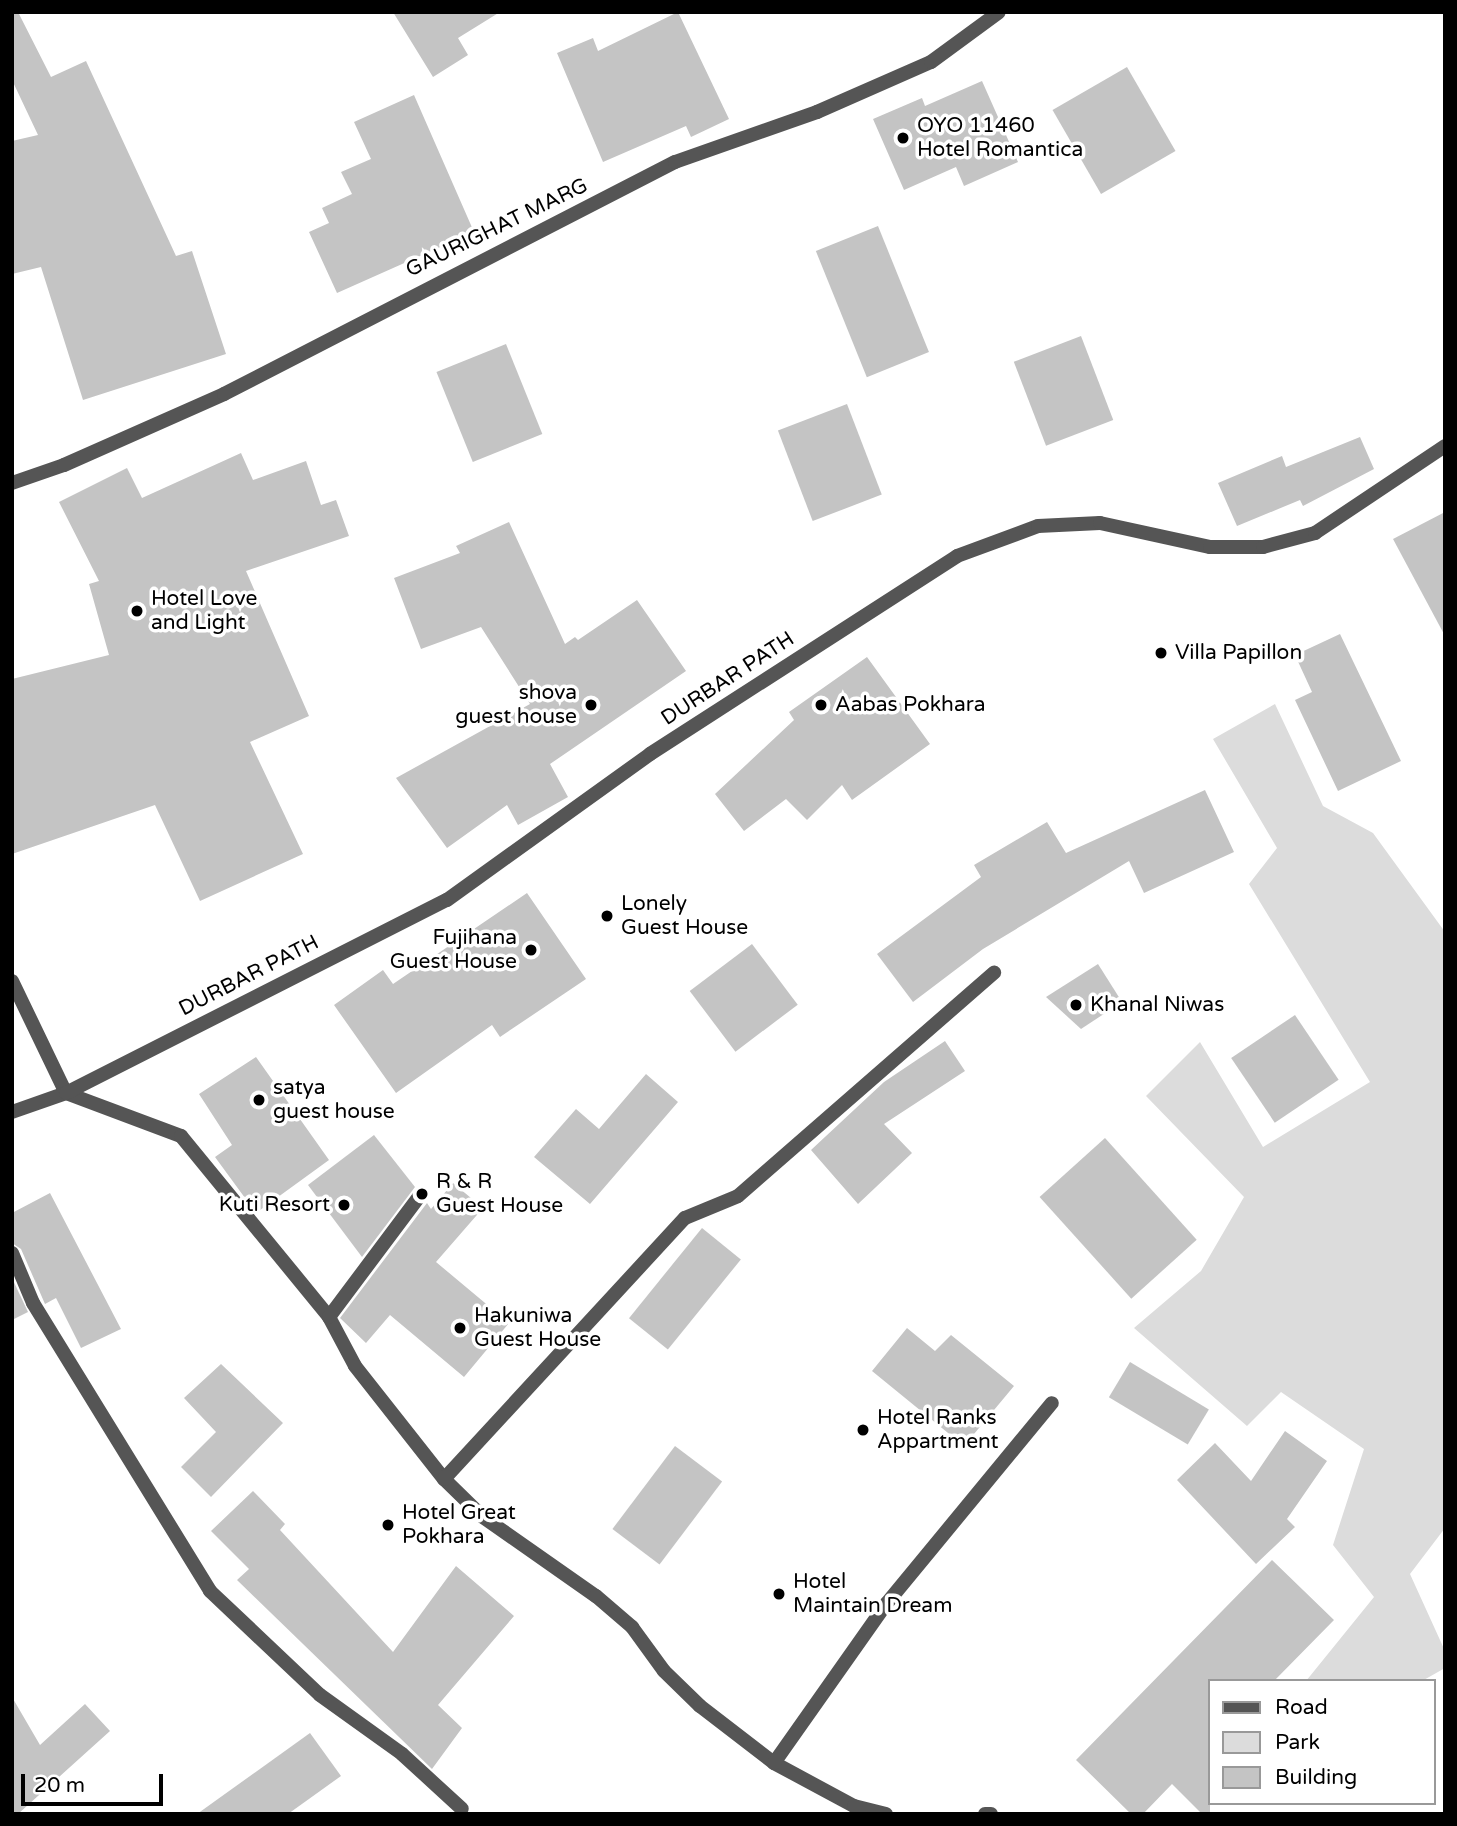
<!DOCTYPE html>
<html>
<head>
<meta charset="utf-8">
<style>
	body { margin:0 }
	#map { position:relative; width:1457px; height:1826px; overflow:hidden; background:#fff; font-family:"Varela Round",sans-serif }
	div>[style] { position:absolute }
	.green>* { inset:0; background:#dcdcdc }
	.building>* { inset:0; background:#c4c4c4; transform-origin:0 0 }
	.minor>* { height:14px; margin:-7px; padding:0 7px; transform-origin:7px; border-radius:7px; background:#555 }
	.dots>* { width:19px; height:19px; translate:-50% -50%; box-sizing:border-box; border:4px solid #fff; border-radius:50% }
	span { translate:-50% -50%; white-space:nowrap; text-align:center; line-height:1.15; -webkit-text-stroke:7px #fff; paint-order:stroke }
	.poi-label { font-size:21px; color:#000 }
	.left { translate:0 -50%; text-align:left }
	.right { translate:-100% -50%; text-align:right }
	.street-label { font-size:21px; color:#000 }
	.frame { position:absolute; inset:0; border:14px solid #000; pointer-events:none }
	.legend { position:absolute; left:1208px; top:1679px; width:228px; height:126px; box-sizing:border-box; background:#fff; border:2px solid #999; margin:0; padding:9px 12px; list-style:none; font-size:21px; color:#000 }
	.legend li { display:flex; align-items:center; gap:14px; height:35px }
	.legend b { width:35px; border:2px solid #999 }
	.scale { position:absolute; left:21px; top:1774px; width:142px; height:32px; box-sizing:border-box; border:4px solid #000; border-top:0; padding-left:9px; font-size:21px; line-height:24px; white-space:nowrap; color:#000; -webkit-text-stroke:5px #fff; paint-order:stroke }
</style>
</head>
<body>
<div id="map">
	<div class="green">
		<div style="clip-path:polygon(1275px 704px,1323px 806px,1373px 833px,1445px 932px,1445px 1528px,1410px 1574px,1445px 1651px,1445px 1668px,1422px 1681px,1306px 1681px,1374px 1597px,1333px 1545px,1364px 1449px,1281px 1392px,1247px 1426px,1134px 1328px,1201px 1271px,1244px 1197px,1146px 1096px,1200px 1042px,1263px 1147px,1370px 1082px,1249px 884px,1277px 848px,1213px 739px)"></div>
	</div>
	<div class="building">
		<div style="clip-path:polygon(12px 12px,18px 12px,51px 77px,86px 61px,176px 256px,192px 251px,226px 354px,83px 400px,41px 267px,12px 274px,12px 141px,38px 135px,12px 80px)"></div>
		<div style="clip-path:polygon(393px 12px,500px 12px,458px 38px,468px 55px,433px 77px)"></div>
		<div style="clip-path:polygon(678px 12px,729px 119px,691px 137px,686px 126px,603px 162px,557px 53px,593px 38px,598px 51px)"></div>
		<div style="left:1127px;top:67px;width:97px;height:86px;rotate:60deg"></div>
		<div style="clip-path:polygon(982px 81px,1018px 162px,964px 186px,956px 167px,904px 190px,873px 119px,922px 98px,925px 106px)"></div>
		<div style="clip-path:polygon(414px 95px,474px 232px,337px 293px,309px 232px,329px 223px,322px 208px,352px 194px,341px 172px,371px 159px,354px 122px)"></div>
		<div style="left:878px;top:226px;width:136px;height:67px;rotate:68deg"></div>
		<div style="left:1081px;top:336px;width:90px;height:72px;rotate:69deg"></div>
		<div style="left:506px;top:344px;width:97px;height:75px;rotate:68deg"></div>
		<div style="left:847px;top:404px;width:97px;height:74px;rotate:69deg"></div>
		<div style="clip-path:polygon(1360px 437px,1374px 469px,1303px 506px,1300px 500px,1237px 526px,1218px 483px,1282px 456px,1286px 467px)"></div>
		<div style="clip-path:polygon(241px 453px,253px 480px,306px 461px,321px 505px,336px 500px,349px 536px,246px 571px,309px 716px,250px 742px,303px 854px,200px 901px,155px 805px,12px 854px,12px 679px,109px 655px,89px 584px,99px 581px,59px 502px,127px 468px,142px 498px)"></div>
		<div style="clip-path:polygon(1445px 512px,1445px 636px,1393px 539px)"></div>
		<div style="clip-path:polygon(509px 522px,565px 644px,575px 637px,578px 640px,637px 600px,686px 671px,550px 764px,568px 797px,518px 825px,507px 805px,447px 848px,396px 778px,530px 704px,481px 627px,421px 649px,394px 578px,460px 553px,456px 546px)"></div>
		<div style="clip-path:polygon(1340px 634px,1401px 761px,1338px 791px,1295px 700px,1312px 692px,1295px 655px)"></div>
		<div style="clip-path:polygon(867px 657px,930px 744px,852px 800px,842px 785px,807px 820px,786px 799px,744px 831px,715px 794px,794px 720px,789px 712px)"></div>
		<div style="clip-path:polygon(1205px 790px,1234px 852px,1144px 893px,1129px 861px,983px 949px,913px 1002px,877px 954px,981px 877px,974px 865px,1047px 822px,1066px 853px)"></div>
		<div style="clip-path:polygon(527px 893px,586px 979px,500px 1037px,492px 1025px,396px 1093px,334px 1005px,383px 970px,393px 984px)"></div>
		<div style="left:752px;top:944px;width:76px;height:78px;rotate:53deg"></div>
		<div style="clip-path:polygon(1098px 964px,1122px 1002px,1081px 1029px,1046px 997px)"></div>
		<div style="left:1295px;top:1015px;width:78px;height:77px;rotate:56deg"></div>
		<div style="clip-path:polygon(945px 1041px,965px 1071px,884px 1124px,912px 1153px,858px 1204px,811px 1150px,884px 1082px)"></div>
		<div style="clip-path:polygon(256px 1057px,329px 1160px,256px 1213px,215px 1157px,232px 1145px,199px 1094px)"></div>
		<div style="clip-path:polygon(646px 1074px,678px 1102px,590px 1204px,534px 1157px,576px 1109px,599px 1129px)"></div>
		<div style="clip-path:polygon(374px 1135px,415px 1187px,362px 1257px,308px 1185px)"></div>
		<div style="left:1105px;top:1138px;width:137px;height:88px;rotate:48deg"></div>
		<div style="clip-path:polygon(453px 1183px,483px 1208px,436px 1262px,509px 1323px,464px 1377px,390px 1315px,366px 1343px,340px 1318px,427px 1203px,431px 1209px)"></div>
		<div style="clip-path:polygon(50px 1193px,121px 1329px,81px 1348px,56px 1298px,45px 1304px,21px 1249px,12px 1243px,12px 1213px)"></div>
		<div style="left:702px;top:1228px;width:50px;height:116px;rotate:39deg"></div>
		<div style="clip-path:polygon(12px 1278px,28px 1312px,12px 1320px)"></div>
		<div style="clip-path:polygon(907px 1328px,935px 1351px,951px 1335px,1014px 1386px,964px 1446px,872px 1371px)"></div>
		<div style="left:1130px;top:1362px;width:92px;height:41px;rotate:31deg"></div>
		<div style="clip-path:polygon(221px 1364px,283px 1423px,211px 1497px,181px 1467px,216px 1432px,184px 1398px)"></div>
		<div style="clip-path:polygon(1285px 1431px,1327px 1461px,1287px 1519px,1295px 1527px,1256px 1564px,1177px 1480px,1215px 1443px,1251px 1481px)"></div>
		<div style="left:675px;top:1446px;width:59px;height:104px;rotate:37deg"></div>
		<div style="clip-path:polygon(253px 1491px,285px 1524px,280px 1530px,393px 1652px,456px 1566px,514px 1616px,438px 1705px,462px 1728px,432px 1769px,237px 1580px,249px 1569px,211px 1531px)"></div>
		<div style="clip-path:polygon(1272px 1560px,1334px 1620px,1274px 1681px,1210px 1681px,1210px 1814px,1202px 1814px,1172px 1784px,1143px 1814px,1131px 1814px,1076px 1760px)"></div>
		<div style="clip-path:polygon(12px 1697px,40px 1745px,85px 1704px,110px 1731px,18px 1814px,12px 1814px)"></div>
		<div style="clip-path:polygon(310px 1733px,341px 1776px,288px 1814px,197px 1814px)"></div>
	</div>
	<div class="minor">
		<div style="left:12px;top:483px;width:55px;rotate:-19.1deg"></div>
		<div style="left:64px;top:465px;width:175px;rotate:-23.9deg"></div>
		<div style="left:224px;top:394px;width:507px;rotate:-27.22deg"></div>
		<div style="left:675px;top:162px;width:151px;rotate:-19.4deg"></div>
		<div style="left:817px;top:112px;width:124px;rotate:-23.7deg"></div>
		<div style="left:931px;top:62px;width:84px;rotate:-36.3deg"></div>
		<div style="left:12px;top:981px;width:124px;rotate:64.3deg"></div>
		<div style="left:66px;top:1093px;width:123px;rotate:20.5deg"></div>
		<div style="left:181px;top:1136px;width:234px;rotate:50.7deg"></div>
		<div style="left:329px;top:1317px;width:55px;rotate:62deg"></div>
		<div style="left:355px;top:1366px;width:144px;rotate:51.8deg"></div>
		<div style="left:444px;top:1479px;width:54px;rotate:44.3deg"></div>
		<div style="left:483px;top:1517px;width:138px;rotate:35deg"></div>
		<div style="left:596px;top:1596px;width:48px;rotate:40.7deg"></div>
		<div style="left:632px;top:1627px;width:54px;rotate:54deg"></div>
		<div style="left:664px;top:1671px;width:50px;rotate:44.2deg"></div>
		<div style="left:700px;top:1706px;width:93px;rotate:37.6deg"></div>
		<div style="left:774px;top:1763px;width:91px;rotate:28.3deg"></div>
		<div style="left:854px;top:1806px;width:33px;rotate:14deg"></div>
		<div style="left:12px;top:1112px;width:57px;rotate:-19.4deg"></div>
		<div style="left:66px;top:1093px;width:427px;rotate:-26.9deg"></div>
		<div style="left:447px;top:900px;width:250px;rotate:-35.7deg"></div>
		<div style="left:650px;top:754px;width:365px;rotate:-32.8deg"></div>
		<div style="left:957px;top:556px;width:86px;rotate:-20.3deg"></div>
		<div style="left:1038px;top:526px;width:62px;rotate:-2.8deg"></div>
		<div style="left:1100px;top:523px;width:113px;rotate:12.3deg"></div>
		<div style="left:1210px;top:547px;width:53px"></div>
		<div style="left:1263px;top:547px;width:54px;rotate:-15.1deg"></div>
		<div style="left:1315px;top:533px;width:156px;rotate:-33.8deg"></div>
		<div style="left:12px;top:1253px;width:54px;rotate:67.2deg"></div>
		<div style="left:33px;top:1303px;width:338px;rotate:58.4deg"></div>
		<div style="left:210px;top:1591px;width:151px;rotate:43.4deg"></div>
		<div style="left:320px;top:1695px;width:101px;rotate:35.7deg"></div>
		<div style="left:402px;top:1754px;width:81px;rotate:42.5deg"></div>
		<div style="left:329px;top:1317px;width:154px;rotate:-53.2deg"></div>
		<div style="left:444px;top:1479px;width:355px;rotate:-47.3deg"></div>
		<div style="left:685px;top:1218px;width:57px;rotate:-22.5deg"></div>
		<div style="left:738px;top:1196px;width:340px;rotate:-41.1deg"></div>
		<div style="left:774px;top:1763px;width:196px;rotate:-54.8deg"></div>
		<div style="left:887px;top:1603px;width:259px;rotate:-50.5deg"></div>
		<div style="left:985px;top:1814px;width:6px"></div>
	</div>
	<div class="dots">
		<div style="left:903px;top:138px;background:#000"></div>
		<div style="left:137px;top:611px;background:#000"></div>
		<div style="left:1161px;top:653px;background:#000"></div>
		<div style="left:591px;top:705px;background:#000"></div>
		<div style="left:821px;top:705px;background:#000"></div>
		<div style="left:607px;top:916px;background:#000"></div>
		<div style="left:531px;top:950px;background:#000"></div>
		<div style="left:1076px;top:1005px;background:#000"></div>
		<div style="left:259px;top:1100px;background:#000"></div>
		<div style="left:422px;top:1194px;background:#000"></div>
		<div style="left:344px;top:1205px;background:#000"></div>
		<div style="left:460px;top:1328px;background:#000"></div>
		<div style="left:863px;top:1430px;background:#000"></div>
		<div style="left:388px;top:1525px;background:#000"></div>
		<div style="left:779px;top:1594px;background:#000"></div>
	</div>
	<div class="poi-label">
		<span class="left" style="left:917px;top:138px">OYO 11460<br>Hotel Romantica</span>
		<span class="left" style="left:151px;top:611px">Hotel Love<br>and Light</span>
		<span class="left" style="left:1175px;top:653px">Villa Papillon</span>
		<span class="right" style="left:577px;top:705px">shova<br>guest house</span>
		<span class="left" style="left:835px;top:705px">Aabas Pokhara</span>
		<span class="left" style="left:621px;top:916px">Lonely<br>Guest House</span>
		<span class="right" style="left:517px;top:950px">Fujihana<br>Guest House</span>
		<span class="left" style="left:1090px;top:1005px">Khanal Niwas</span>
		<span class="left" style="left:273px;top:1100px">satya<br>guest house</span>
		<span class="left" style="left:436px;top:1194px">R &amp; R<br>Guest House</span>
		<span class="right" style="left:330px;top:1205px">Kuti Resort</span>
		<span class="left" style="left:474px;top:1328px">Hakuniwa<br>Guest House</span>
		<span class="left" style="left:877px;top:1430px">Hotel Ranks<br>Appartment</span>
		<span class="left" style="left:402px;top:1525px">Hotel Great<br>Pokhara</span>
		<span class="left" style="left:793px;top:1594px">Hotel<br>Maintain Dream</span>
	</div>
	<div class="street-label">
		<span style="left:497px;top:228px;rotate:-26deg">GAURIGHAT MARG</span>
		<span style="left:728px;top:679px;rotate:-33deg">DURBAR PATH</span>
		<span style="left:249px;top:976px;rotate:-27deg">DURBAR PATH</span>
	</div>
	<div class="frame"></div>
	<ul class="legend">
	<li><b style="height:9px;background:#555"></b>Road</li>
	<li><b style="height:19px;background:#dcdcdc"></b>Park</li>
	<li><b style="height:19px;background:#c4c4c4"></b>Building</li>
	</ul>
	<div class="scale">20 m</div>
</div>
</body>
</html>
